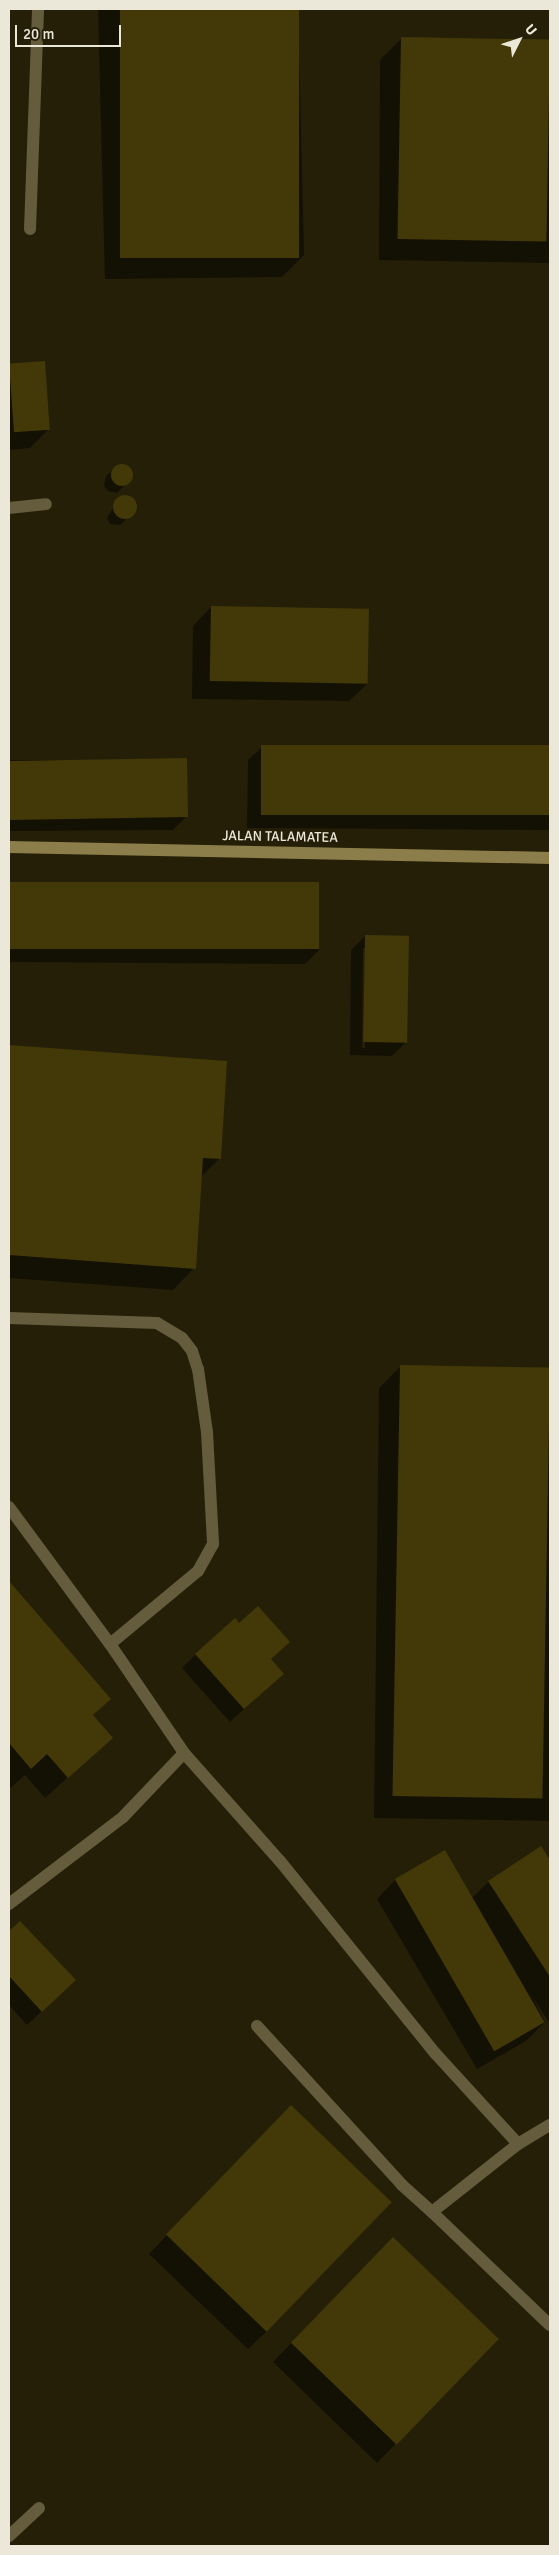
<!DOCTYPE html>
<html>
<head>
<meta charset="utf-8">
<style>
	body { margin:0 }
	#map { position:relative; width:559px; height:2555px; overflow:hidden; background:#251f08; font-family:Signika,sans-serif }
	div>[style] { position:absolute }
	.shadow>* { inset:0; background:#0007 }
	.building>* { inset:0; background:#423808; transform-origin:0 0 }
	.round { border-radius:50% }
	.lane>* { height:12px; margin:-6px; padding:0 6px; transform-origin:6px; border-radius:6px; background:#645c3c }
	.secondary>* { height:12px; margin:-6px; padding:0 6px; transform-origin:6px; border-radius:6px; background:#8b7e4a }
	span { translate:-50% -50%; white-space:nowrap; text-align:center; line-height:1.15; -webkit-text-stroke:4px #251f08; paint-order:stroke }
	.street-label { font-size:14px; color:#ebe7d9 }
	.frame { position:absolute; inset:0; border:10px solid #ebe7d9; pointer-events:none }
	.north { position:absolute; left:494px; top:15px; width:50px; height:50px; -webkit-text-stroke:4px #251f08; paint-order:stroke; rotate:49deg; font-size:14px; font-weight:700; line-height:20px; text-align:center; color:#ebe7d9 }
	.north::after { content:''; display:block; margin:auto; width:18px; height:22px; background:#ebe7d9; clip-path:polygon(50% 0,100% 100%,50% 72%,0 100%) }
	.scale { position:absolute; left:15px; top:25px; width:106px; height:22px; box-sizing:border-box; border:2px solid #ebe7d9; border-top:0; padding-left:6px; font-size:15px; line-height:18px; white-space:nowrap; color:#ebe7d9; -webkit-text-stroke:4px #251f08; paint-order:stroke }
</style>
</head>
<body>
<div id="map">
	<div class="shadow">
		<div style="clip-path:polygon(98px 9px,298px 9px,304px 255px,282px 277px,105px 279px)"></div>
		<div style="clip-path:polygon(402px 38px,550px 41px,550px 263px,379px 260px,380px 60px)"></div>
		<div style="clip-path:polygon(44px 362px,48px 430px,30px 448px,9px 450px,9px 364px)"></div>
		<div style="clip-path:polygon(120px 465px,131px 472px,129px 481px,117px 493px,108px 491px,104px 486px,106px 476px)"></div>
		<div style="clip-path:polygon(119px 498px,129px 498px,134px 503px,133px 513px,120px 525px,110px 524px,107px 518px)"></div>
		<div style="clip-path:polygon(211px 607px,368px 683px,349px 701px,192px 699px,193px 626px)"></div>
		<div style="clip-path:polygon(262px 747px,550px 748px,550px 830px,247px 828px,248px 760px)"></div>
		<div style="clip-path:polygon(9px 760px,186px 760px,187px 816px,173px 830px,9px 831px)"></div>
		<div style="clip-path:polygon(9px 884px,318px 886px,319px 950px,305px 964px,9px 962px)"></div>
		<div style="clip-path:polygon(evenodd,365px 936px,406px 1042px,392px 1056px,350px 1055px,351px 950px,365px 936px,363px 948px,366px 948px,365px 1048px,362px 1048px,363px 948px)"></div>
		<div style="clip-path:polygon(9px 1046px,226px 1062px,219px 1159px,200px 1178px,194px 1268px,173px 1290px,9px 1278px)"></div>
		<div style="clip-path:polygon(401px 1366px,550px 1369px,550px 1821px,374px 1818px,379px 1388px)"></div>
		<div style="clip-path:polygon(9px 1583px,109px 1699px,92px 1716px,111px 1738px,45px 1798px,25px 1775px,9px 1789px)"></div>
		<div style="clip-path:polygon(196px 1654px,270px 1660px,282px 1674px,230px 1722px,182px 1668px)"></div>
		<div style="clip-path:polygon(541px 1848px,550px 1863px,550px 2024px,532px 1996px,545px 2022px,526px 2041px,477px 2069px,377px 1899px,395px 1880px,444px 1852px,472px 1898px,488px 1882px)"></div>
		<div style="clip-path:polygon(19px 1923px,60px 1994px,27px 2025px,9px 2005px,9px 1933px)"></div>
		<div style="clip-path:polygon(272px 2125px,267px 2331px,248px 2349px,149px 2254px)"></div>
		<div style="clip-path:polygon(374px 2257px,497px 2339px,377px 2463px,273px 2362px)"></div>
	</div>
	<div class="building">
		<div style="left:120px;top:9px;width:179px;height:249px"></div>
		<div style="left:401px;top:37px;width:149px;height:202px;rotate:1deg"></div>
		<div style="left:45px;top:361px;width:69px;height:36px;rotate:86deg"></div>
		<div class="round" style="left:111px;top:464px;width:22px;height:22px"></div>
		<div class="round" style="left:113px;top:495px;width:24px;height:24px"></div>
		<div style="left:211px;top:606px;width:158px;height:75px;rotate:1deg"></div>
		<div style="left:261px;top:745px;width:289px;height:70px"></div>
		<div style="left:187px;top:758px;width:59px;height:178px;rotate:89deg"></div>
		<div style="left:9px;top:882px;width:310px;height:67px"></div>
		<div style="left:365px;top:935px;width:44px;height:107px;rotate:1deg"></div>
		<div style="clip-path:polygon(9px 1045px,227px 1061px,221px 1159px,203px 1158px,196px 1269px,9px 1255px)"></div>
		<div style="left:400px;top:1365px;width:150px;height:431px;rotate:1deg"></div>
		<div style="clip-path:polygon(9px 1581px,111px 1699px,93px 1715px,113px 1738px,68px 1778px,47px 1754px,31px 1769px,9px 1743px)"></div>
		<div style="clip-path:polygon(258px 1606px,290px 1642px,271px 1659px,284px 1674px,244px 1709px,195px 1654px,235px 1618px,239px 1623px)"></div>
		<div style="clip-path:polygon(541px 1846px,550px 1860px,550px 1977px,488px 1881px)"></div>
		<div style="left:445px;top:1850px;width:199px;height:58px;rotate:60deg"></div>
		<div style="clip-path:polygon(20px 1921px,76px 1980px,42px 2012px,9px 1976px,9px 1931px)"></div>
		<div style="left:291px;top:2105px;width:140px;height:180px;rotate:44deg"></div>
		<div style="left:393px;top:2237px;width:147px;height:147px;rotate:44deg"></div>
	</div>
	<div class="lane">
		<div style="left:30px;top:229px;width:220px;rotate:-87.9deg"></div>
		<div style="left:9px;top:508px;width:37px;rotate:-6deg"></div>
		<div style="left:9px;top:1318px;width:148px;rotate:1.9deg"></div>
		<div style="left:157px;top:1323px;width:29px;rotate:31deg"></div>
		<div style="left:182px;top:1338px;width:16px;rotate:52deg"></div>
		<div style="left:192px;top:1351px;width:19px;rotate:72deg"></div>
		<div style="left:198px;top:1369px;width:64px;rotate:81.9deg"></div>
		<div style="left:207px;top:1432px;width:112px;rotate:86.9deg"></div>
		<div style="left:213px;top:1544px;width:31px;rotate:119deg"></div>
		<div style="left:198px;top:1571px;width:114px;rotate:140.3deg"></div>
		<div style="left:9px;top:1507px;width:170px;rotate:53.6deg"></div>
		<div style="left:110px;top:1644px;width:132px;rotate:55.8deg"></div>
		<div style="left:184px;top:1753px;width:144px;rotate:48.4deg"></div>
		<div style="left:280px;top:1861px;width:247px;rotate:51.1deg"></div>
		<div style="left:435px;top:2053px;width:123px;rotate:47.6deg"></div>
		<div style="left:518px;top:2144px;width:37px;rotate:-31deg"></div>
		<div style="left:9px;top:1904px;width:143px;rotate:-37.3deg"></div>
		<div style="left:123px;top:1817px;width:88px;rotate:-46.4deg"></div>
		<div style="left:257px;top:2026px;width:215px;rotate:47.6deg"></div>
		<div style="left:402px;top:2185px;width:40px;rotate:42deg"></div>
		<div style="left:432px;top:2212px;width:110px;rotate:-38.3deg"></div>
		<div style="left:432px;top:2212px;width:163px;rotate:43.8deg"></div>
		<div style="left:9px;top:2536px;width:41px;rotate:-43deg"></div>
	</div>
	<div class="secondary">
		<div style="left:9px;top:847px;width:541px;rotate:1.16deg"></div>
	</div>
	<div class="street-label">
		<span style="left:280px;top:837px;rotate:1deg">JALAN TALAMATEA</span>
	</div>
	<div class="frame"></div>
	<div class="north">U</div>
	<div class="scale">20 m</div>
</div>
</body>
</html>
